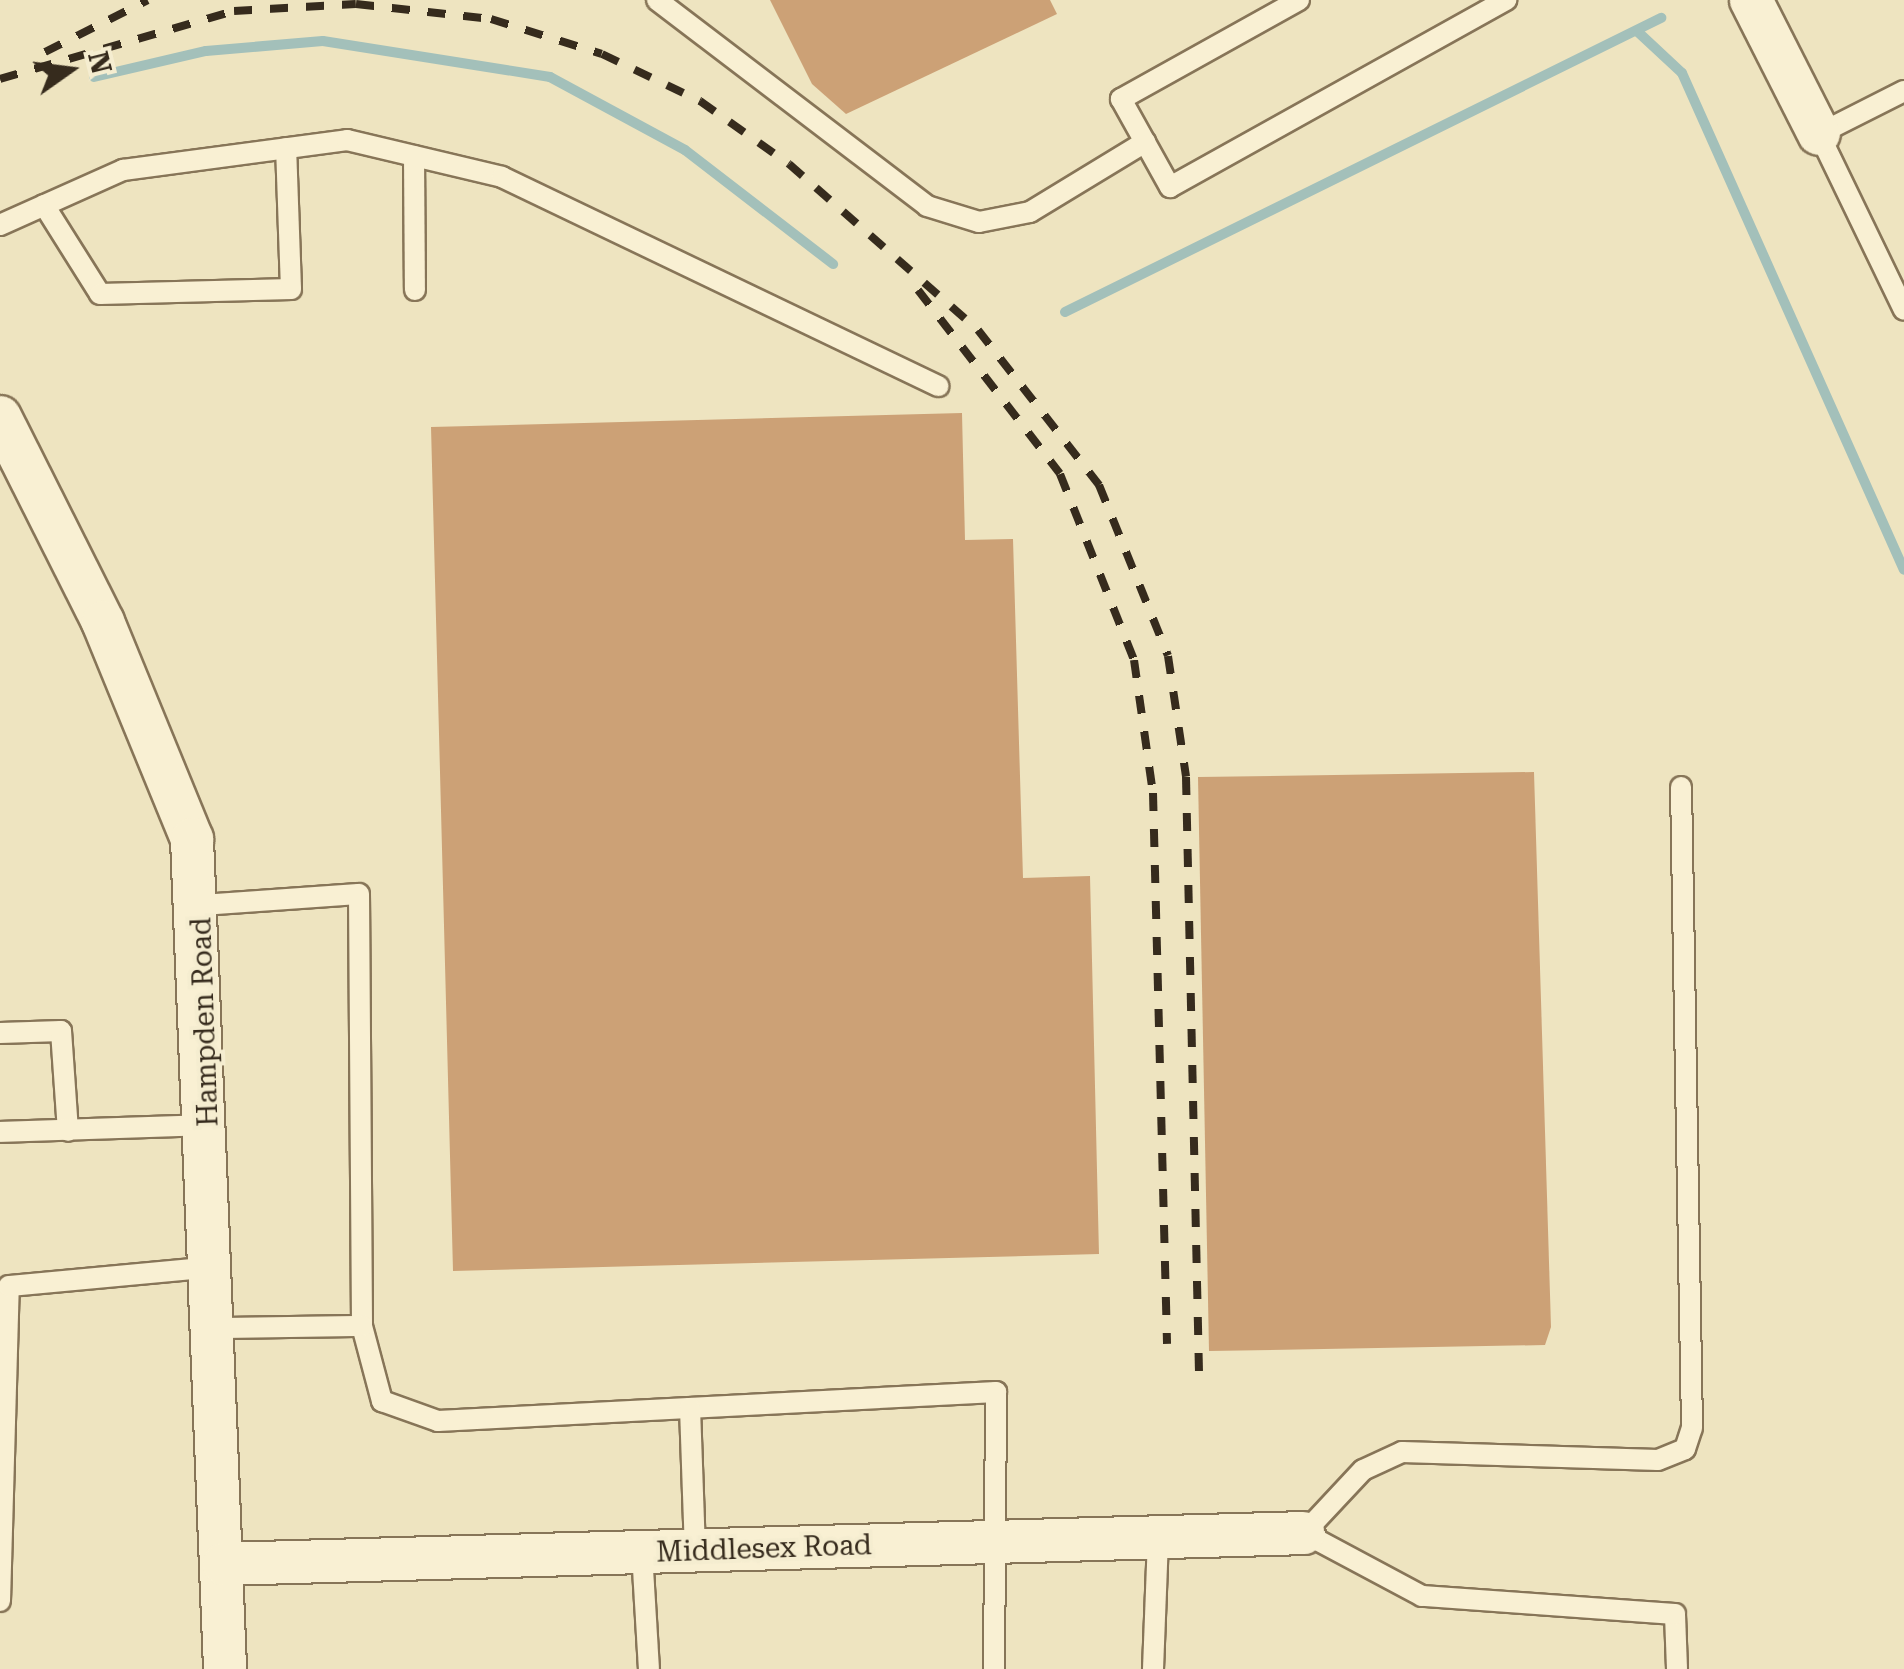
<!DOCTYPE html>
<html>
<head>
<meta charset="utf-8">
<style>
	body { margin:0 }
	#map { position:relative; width:1904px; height:1669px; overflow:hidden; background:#eee4c0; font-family:"Roboto Serif",serif }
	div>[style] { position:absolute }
	.stream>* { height:10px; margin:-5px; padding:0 5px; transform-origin:5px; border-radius:5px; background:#a3c0ba }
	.building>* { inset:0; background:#cca176 }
	.roads { filter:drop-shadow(2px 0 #877558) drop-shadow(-2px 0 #877558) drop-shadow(0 2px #877558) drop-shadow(0 -2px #877558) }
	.lane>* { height:20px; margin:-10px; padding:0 10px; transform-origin:10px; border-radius:10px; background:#f9f0d3 }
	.street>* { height:42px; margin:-21px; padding:0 21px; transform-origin:21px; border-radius:21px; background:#f9f0d3 }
	.rail>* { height:8px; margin-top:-4px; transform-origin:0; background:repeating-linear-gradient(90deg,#362b1d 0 18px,transparent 0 36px) }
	span { translate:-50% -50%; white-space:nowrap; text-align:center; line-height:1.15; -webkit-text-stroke:8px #f5edd0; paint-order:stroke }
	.street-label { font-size:28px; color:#362b1d }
	.north { position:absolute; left:20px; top:20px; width:100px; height:100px; -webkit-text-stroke:8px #f5edd0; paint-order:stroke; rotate:76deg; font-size:28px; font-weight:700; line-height:40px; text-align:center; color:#362b1d }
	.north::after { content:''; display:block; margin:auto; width:35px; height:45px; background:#362b1d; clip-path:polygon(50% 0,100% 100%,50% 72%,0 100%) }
</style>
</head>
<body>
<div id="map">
	<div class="stream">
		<div style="left:1638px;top:32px;width:60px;rotate:43deg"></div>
		<div style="left:1682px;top:73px;width:544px;rotate:65.93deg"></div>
		<div style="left:94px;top:77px;width:115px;rotate:-13.1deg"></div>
		<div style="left:206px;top:51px;width:117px;rotate:-4.9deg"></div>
		<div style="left:323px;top:41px;width:230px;rotate:9deg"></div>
		<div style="left:550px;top:77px;width:153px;rotate:28.4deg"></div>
		<div style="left:685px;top:150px;width:187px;rotate:37.6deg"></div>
		<div style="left:1065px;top:312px;width:665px;rotate:-26.26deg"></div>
	</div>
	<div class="building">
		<div style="clip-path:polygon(770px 0,1050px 0,1057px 14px,846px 114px,812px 84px)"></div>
		<div style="clip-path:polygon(962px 413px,965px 540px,1013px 539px,1023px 878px,1090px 876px,1099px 1254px,453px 1271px,431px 427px)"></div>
		<div style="clip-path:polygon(1534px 772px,1551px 1327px,1545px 1345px,1209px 1351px,1198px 777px)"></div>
	</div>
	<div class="roads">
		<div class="lane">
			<div style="left:657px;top:0;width:340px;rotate:37.3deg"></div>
			<div style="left:927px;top:206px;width:54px;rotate:17.1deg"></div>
			<div style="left:979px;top:222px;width:52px;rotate:-11.1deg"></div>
			<div style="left:1030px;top:212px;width:135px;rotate:-31.3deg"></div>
			<div style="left:1299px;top:0;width:204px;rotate:150.9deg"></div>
			<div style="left:1121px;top:99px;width:101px;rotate:60.9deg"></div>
			<div style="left:1170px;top:187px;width:385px;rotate:-29.1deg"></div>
			<div style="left:1904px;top:91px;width:95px;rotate:153.2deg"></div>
			<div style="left:1819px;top:134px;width:195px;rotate:64.2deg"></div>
			<div style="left:414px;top:156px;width:134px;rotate:89.6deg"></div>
			<div style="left:44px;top:205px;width:105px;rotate:57.8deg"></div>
			<div style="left:100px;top:294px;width:191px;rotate:-1.5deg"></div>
			<div style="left:291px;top:289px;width:141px;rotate:-92deg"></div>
			<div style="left:0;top:225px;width:135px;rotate:-24.1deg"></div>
			<div style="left:123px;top:170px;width:226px;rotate:-7.6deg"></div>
			<div style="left:347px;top:140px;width:159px;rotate:13.4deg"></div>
			<div style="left:502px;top:177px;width:484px;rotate:25.6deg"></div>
			<div style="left:201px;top:905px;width:158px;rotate:-4deg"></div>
			<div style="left:359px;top:894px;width:432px;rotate:89.6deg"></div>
			<div style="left:362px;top:1326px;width:78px;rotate:75.1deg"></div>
			<div style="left:382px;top:1401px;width:59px;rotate:19.7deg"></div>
			<div style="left:438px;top:1421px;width:559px;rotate:-2.98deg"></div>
			<div style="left:996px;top:1392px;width:277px;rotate:90.4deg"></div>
			<div style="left:0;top:1033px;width:61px;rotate:-1.9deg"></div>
			<div style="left:61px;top:1031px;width:100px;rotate:86deg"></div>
			<div style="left:0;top:1132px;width:207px;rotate:-1.9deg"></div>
			<div style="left:217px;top:1328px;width:145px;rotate:-0.8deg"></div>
			<div style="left:690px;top:1408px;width:143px;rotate:88deg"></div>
			<div style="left:642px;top:1552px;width:117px;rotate:86.6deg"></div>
			<div style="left:0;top:1601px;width:315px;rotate:-88.4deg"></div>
			<div style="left:9px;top:1286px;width:204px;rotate:-5.3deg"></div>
			<div style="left:1153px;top:1669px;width:131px;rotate:-87.8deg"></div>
			<div style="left:1677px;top:1669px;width:55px;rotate:-92.1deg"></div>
			<div style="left:1675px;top:1614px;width:254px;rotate:-175.9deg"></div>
			<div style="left:1422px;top:1596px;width:134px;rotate:-151.9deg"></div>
			<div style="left:1304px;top:1533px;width:86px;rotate:-46.9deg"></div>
			<div style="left:1363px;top:1470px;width:43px;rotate:-24.8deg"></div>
			<div style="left:1402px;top:1452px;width:256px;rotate:1.8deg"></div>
			<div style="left:1658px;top:1460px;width:29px;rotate:-22deg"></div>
			<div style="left:1685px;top:1449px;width:22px;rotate:-72deg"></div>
			<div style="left:1692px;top:1428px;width:641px;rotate:-90.98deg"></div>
		</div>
		<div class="street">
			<div style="left:1751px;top:0;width:150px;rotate:63.1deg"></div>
			<div style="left:0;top:417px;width:229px;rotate:63.3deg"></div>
			<div style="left:103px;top:622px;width:235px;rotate:67.7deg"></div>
			<div style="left:192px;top:839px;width:831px;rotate:87.72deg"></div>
			<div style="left:224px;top:1564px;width:1080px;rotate:-1.64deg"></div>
		</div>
	</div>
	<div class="rail">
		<div style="left:45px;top:52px;width:115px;rotate:-26.8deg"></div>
		<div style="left:0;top:79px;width:244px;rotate:-16.2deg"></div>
		<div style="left:234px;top:11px;width:122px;rotate:-3.3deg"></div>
		<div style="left:356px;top:4px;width:136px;rotate:6.3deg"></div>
		<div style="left:491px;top:19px;width:116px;rotate:17.5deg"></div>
		<div style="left:602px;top:54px;width:109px;rotate:25.6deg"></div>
		<div style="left:700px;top:101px;width:109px;rotate:35.3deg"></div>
		<div style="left:789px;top:164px;width:252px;rotate:41.3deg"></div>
		<div style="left:978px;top:330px;width:197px;rotate:52deg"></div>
		<div style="left:1099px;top:485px;width:184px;rotate:68deg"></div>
		<div style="left:1168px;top:656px;width:122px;rotate:81.5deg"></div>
		<div style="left:1186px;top:777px;width:598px;rotate:88.75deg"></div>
		<div style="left:918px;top:290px;width:232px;rotate:52.3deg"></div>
		<div style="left:1060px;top:474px;width:200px;rotate:68.3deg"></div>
		<div style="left:1134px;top:660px;width:134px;rotate:81.9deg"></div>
		<div style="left:1153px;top:793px;width:551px;rotate:88.54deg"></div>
	</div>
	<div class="street-label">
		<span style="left:205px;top:1022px;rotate:-92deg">Hampden Road</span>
		<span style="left:764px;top:1549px;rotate:-2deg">Middlesex Road</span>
	</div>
	<div class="north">N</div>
</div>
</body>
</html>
